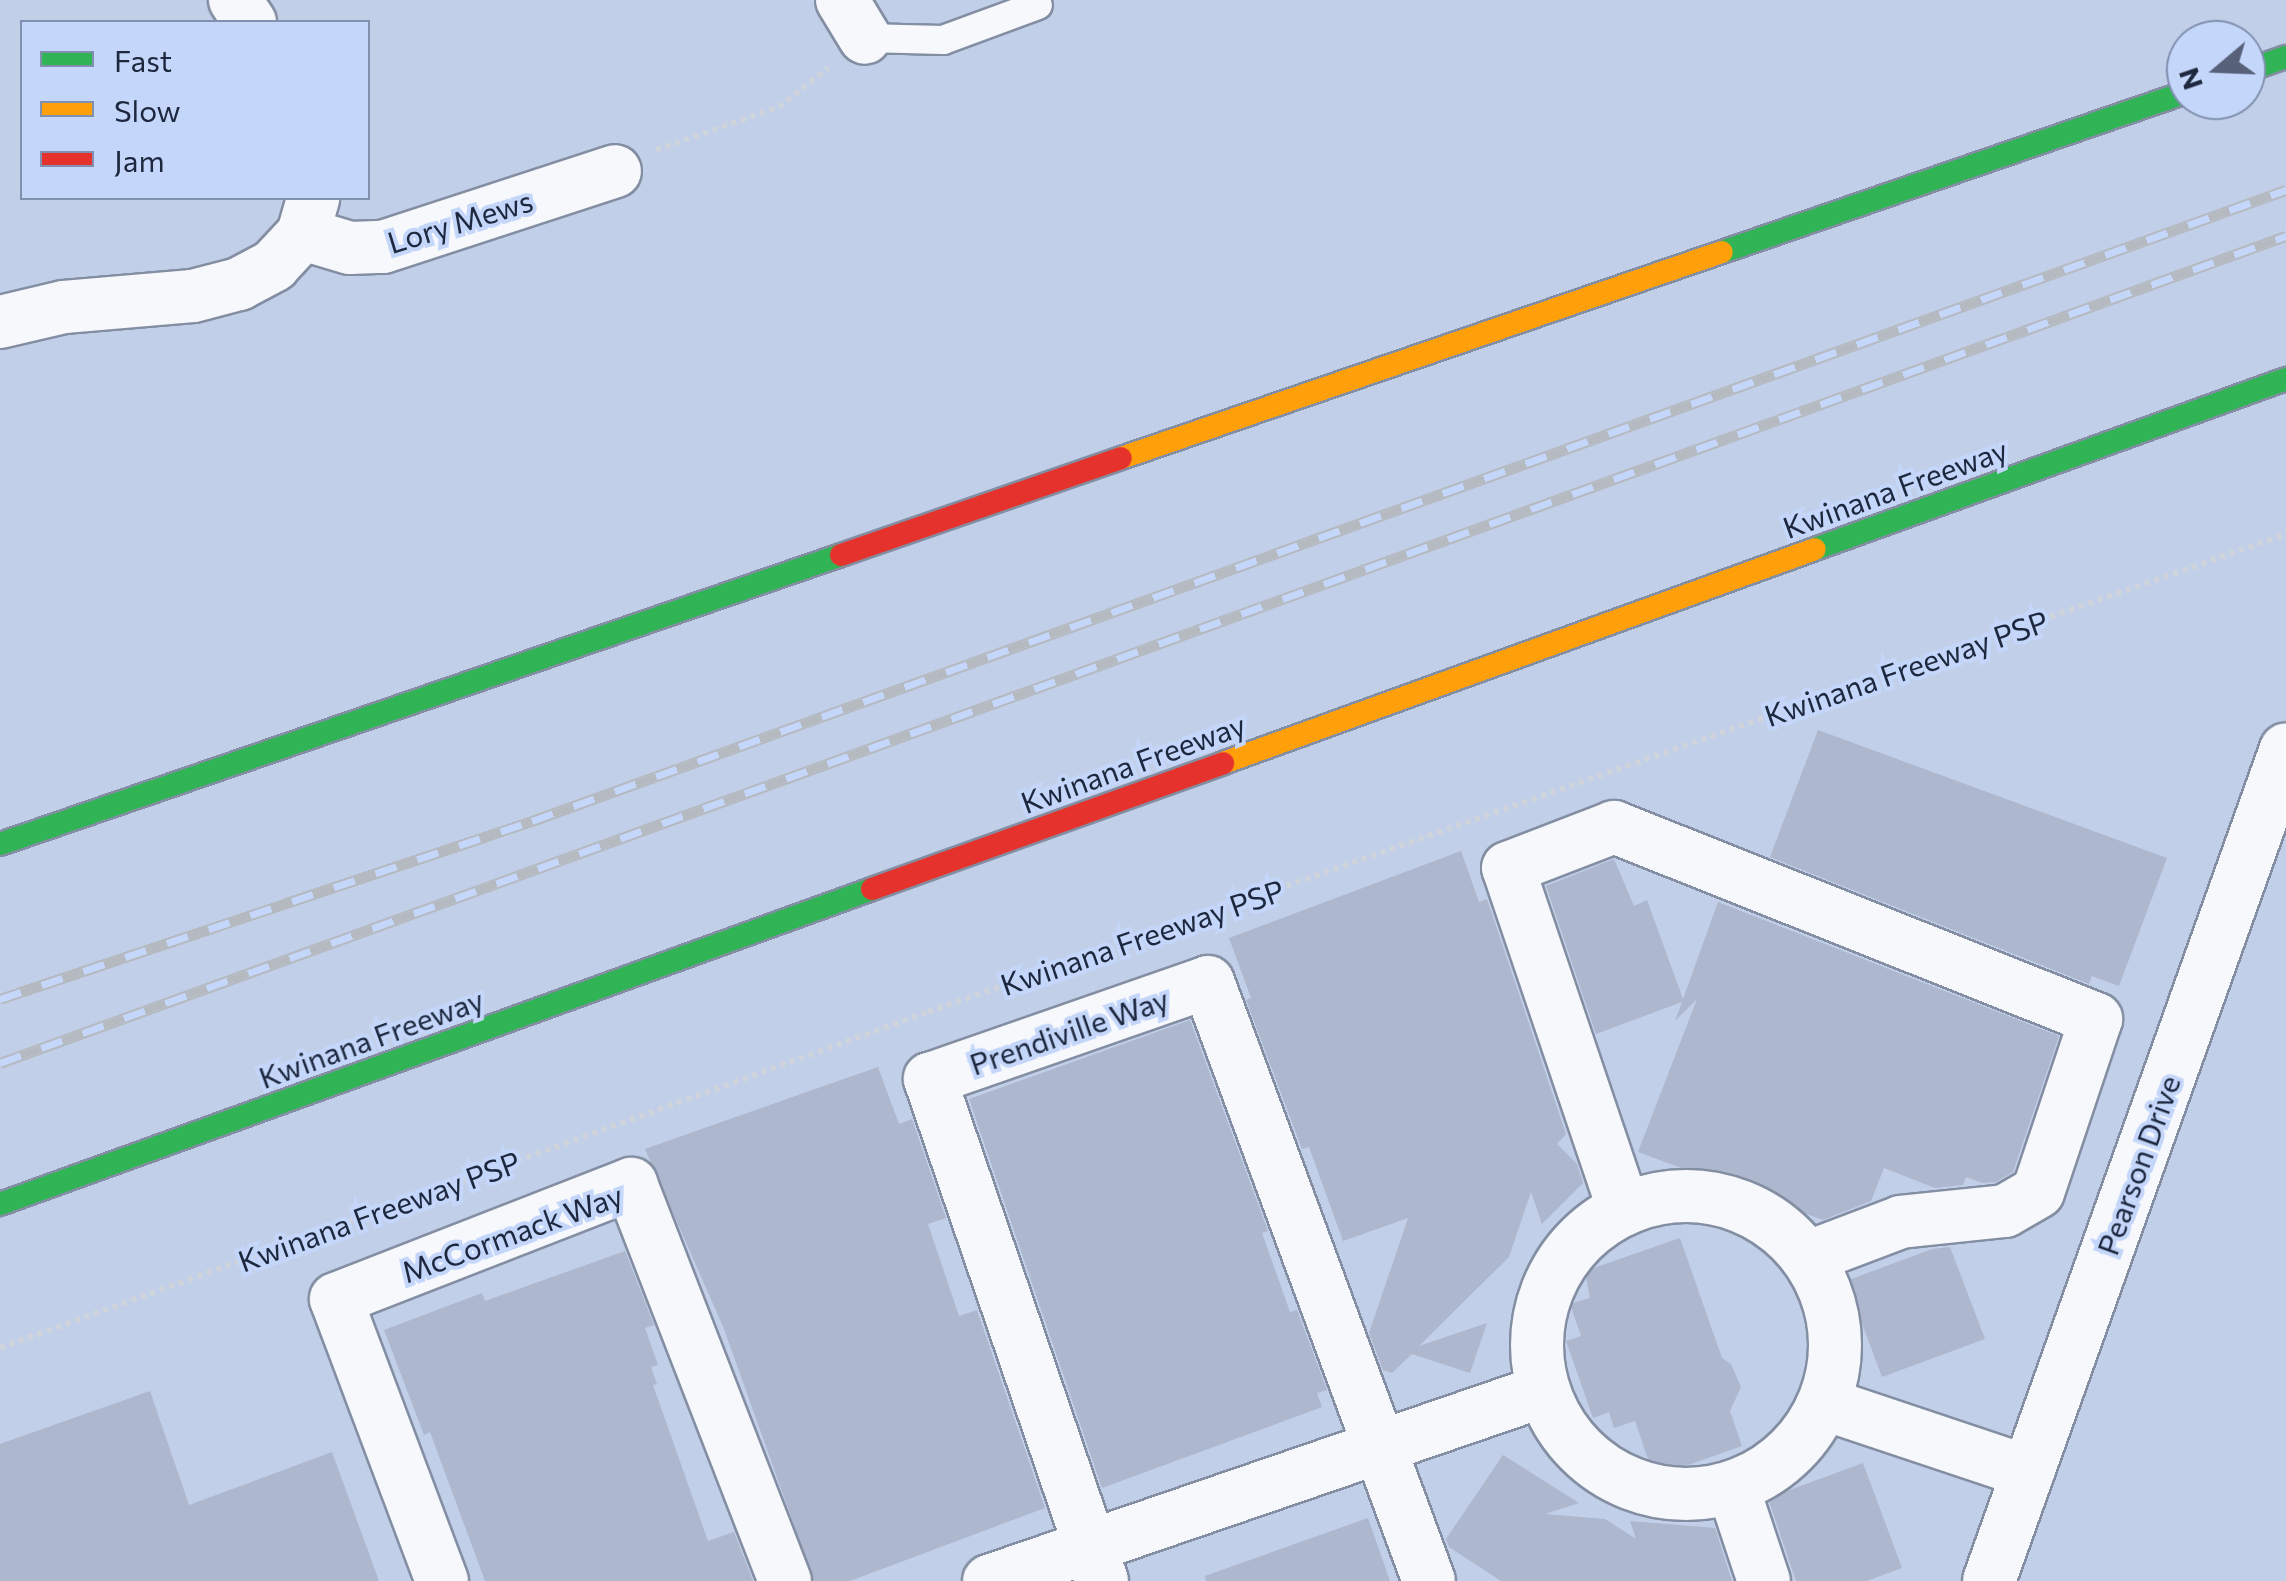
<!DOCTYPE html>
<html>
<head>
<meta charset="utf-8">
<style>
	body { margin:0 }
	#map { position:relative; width:2286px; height:1581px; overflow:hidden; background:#c2cfe8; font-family:Commissioner,sans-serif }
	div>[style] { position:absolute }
	.building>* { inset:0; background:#adb7ce }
	.path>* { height:6px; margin-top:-3px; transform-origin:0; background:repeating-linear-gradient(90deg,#cfd3dc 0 5px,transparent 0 10px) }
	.roads { filter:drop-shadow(2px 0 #838ea2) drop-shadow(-2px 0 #838ea2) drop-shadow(0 2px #838ea2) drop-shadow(0 -2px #838ea2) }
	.lane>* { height:28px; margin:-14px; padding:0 14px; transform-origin:14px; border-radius:14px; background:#f6f8fc }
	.street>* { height:52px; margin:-26px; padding:0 26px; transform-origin:26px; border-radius:26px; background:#f6f8fc }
	.street>.ring { margin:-26px; padding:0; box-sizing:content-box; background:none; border:52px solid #f6f8fc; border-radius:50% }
	.fast>* { height:22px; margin:-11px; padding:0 11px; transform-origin:11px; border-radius:11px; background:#30b455 }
	.slow>* { height:22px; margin:-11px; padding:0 11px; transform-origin:11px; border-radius:11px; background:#ff9f0a }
	.jam>* { height:22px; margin:-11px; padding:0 11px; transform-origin:11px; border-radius:11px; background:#e5322d }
	.rail>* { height:11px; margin-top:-5.5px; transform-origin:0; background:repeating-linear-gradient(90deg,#c4d6fa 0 22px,#b5b9c0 0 44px); box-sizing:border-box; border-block:2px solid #b5b9c0 }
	span { translate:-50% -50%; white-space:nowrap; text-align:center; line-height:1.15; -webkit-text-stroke:8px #c4d6fa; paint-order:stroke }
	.street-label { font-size:30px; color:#1d273e }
	.legend { position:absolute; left:20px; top:20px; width:350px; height:180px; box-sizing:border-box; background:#c4d6fa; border:2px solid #8190af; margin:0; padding:12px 18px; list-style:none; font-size:30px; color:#1d273e }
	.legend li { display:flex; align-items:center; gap:20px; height:50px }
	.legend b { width:50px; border:2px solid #8190af }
	.north { position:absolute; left:2166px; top:20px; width:100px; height:100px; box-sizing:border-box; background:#c4d6fa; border:2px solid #8190af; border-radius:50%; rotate:251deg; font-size:28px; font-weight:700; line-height:40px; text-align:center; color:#1d273e }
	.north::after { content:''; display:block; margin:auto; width:35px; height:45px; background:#57627a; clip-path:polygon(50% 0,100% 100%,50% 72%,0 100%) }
</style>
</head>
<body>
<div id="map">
	<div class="building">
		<div style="clip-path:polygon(1818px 730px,2167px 858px,2119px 986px,2092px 976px,2089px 984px,1770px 857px)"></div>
		<div style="clip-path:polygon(1461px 851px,1479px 902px,1487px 899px,1566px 1134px,1557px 1144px,1577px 1164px,1583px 1183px,1542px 1224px,1531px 1192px,1509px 1257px,1419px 1346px,1487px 1323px,1470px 1373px,1412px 1354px,1392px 1373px,1383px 1370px,1369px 1333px,1408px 1218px,1343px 1241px,1309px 1147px,1302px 1149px,1246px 1000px,1251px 998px,1229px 938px)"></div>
		<div style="clip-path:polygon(1614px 859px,1634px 906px,1647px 900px,1683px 999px,1718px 902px,2059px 1036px,2013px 1172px,1996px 1182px,1982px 1183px,1966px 1177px,1963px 1185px,1935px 1188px,1884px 1168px,1871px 1201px,1823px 1220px,1638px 1152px,1697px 999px,1675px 1021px,1682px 1002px,1596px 1034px,1546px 886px)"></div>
		<div style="clip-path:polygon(1190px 1020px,1268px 1231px,1262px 1233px,1290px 1312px,1297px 1310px,1327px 1390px,1317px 1393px,1322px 1407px,1102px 1488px,969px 1099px)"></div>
		<div style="clip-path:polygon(878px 1067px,899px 1124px,912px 1119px,946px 1218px,928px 1224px,959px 1316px,977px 1310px,1045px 1508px,850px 1581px,814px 1581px,724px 1329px,645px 1149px)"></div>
		<div style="clip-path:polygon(1680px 1238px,1722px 1358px,1731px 1364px,1741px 1387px,1730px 1411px,1742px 1446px,1654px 1477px,1635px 1421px,1614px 1428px,1609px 1412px,1593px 1418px,1566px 1341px,1581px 1336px,1570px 1304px,1590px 1298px,1585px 1271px)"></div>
		<div style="clip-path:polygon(1950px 1247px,1985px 1339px,1882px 1377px,1846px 1281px,1932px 1249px)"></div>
		<div style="clip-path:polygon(625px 1251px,654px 1325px,645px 1328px,658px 1365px,651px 1367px,657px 1384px,653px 1385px,708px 1541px,734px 1532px,753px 1581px,485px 1581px,430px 1432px,424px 1435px,384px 1330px,482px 1293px,485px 1301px)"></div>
		<div style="clip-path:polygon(150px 1391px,189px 1505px,332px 1452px,379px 1581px,0 1581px,0 1444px)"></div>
		<div style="clip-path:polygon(1503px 1455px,1579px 1503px,1545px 1514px,1605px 1519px,1636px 1539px,1630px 1521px,1715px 1528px,1732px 1581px,1501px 1581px,1449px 1547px,1446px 1539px)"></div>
		<div style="clip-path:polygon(1863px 1463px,1902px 1568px,1867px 1581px,1796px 1581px,1768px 1498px)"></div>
		<div style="clip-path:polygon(1368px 1518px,1390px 1581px,1206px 1581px,1205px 1576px)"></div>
	</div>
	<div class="path">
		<div style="left:656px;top:150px;width:130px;rotate:-19.3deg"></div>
		<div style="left:779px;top:107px;width:63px;rotate:-38.5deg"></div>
		<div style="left:0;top:1348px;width:987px;rotate:-19.9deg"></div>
		<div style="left:928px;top:1012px;width:1440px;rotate:-19.39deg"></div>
	</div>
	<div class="roads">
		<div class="lane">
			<div style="left:865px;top:38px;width:78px;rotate:1.5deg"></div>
			<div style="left:943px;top:40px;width:101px;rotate:-20.2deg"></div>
		</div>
		<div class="street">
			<div style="left:235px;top:0;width:27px;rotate:56deg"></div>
			<div style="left:842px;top:0;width:44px;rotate:58.8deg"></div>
			<div style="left:303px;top:234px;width:49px;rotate:16.6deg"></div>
			<div style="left:350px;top:248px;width:33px;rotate:-2deg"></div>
			<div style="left:383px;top:247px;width:244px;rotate:-18.1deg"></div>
			<div style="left:0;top:322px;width:66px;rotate:-13.2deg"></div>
			<div style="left:64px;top:307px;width:129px;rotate:-4.9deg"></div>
			<div style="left:193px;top:296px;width:48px;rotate:-14.6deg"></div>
			<div style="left:239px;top:284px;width:40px;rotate:-28deg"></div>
			<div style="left:274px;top:265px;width:42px;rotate:-46.9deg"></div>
			<div style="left:303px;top:234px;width:37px;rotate:-74deg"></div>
			<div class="ring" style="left:1537px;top:1196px;width:246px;height:246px"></div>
			<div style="left:1623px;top:1207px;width:358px;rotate:-108.7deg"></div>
			<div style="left:1508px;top:868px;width:114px;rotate:-21.1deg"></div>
			<div style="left:1614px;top:827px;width:519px;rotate:21.72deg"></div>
			<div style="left:2096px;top:1019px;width:182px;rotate:108.5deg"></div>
			<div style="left:2038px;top:1192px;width:38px;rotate:150deg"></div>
			<div style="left:2005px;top:1211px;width:105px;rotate:174deg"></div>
			<div style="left:1901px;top:1222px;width:98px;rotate:159.2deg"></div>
			<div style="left:1825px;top:1404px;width:214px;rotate:18.5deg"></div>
			<div style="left:1733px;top:1488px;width:98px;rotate:71.6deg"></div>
			<div style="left:442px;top:1581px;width:301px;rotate:-110.6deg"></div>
			<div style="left:336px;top:1299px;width:317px;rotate:-21.3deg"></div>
			<div style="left:631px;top:1184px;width:426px;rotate:68.8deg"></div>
			<div style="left:989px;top:1581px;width:586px;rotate:-18.93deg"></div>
			<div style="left:1102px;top:1581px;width:531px;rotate:-108.91deg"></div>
			<div style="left:930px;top:1079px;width:294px;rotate:-19.2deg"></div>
			<div style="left:1208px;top:982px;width:638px;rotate:69.75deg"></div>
			<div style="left:1989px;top:1581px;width:883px;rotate:-70.35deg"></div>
		</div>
		<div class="fast">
			<div style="left:2246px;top:71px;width:42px;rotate:-19.3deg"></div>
			<div style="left:1722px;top:252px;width:491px;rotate:-19deg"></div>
			<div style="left:1815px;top:549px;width:501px;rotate:-19.85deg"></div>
			<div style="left:0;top:844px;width:889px;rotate:-18.96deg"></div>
			<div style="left:0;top:1204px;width:927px;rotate:-19.86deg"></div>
		</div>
		<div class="slow">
			<div style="left:1121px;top:458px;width:635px;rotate:-18.92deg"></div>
			<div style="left:1223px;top:763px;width:629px;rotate:-19.87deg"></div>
		</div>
		<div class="jam">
			<div style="left:841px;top:555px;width:296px;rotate:-19.1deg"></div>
			<div style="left:872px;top:889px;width:373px;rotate:-19.7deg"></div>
		</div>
	</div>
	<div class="rail">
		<div style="left:0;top:999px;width:561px;rotate:-18.5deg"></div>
		<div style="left:532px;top:821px;width:1864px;rotate:-19.79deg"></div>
		<div style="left:0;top:1063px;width:2431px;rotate:-19.89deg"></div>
	</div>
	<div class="street-label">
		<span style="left:460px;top:221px;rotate:-17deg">Lory Mews</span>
		<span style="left:1895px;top:488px;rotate:-20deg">Kwinana Freeway</span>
		<span style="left:1906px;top:668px;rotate:-19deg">Kwinana Freeway PSP</span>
		<span style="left:1133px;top:763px;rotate:-20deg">Kwinana Freeway</span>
		<span style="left:1142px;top:937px;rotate:-19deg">Kwinana Freeway PSP</span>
		<span style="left:1069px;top:1031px;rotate:-19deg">Prendiville Way</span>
		<span style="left:371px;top:1038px;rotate:-20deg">Kwinana Freeway</span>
		<span style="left:2138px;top:1165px;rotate:-70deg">Pearson Drive</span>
		<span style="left:379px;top:1211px;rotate:-20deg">Kwinana Freeway PSP</span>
		<span style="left:512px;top:1233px;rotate:-20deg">McCormack Way</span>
	</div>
	<ul class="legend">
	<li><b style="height:12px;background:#30b455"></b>Fast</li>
	<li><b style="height:12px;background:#ff9f0a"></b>Slow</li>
	<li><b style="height:12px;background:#e5322d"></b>Jam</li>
	</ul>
	<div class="north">N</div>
</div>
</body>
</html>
